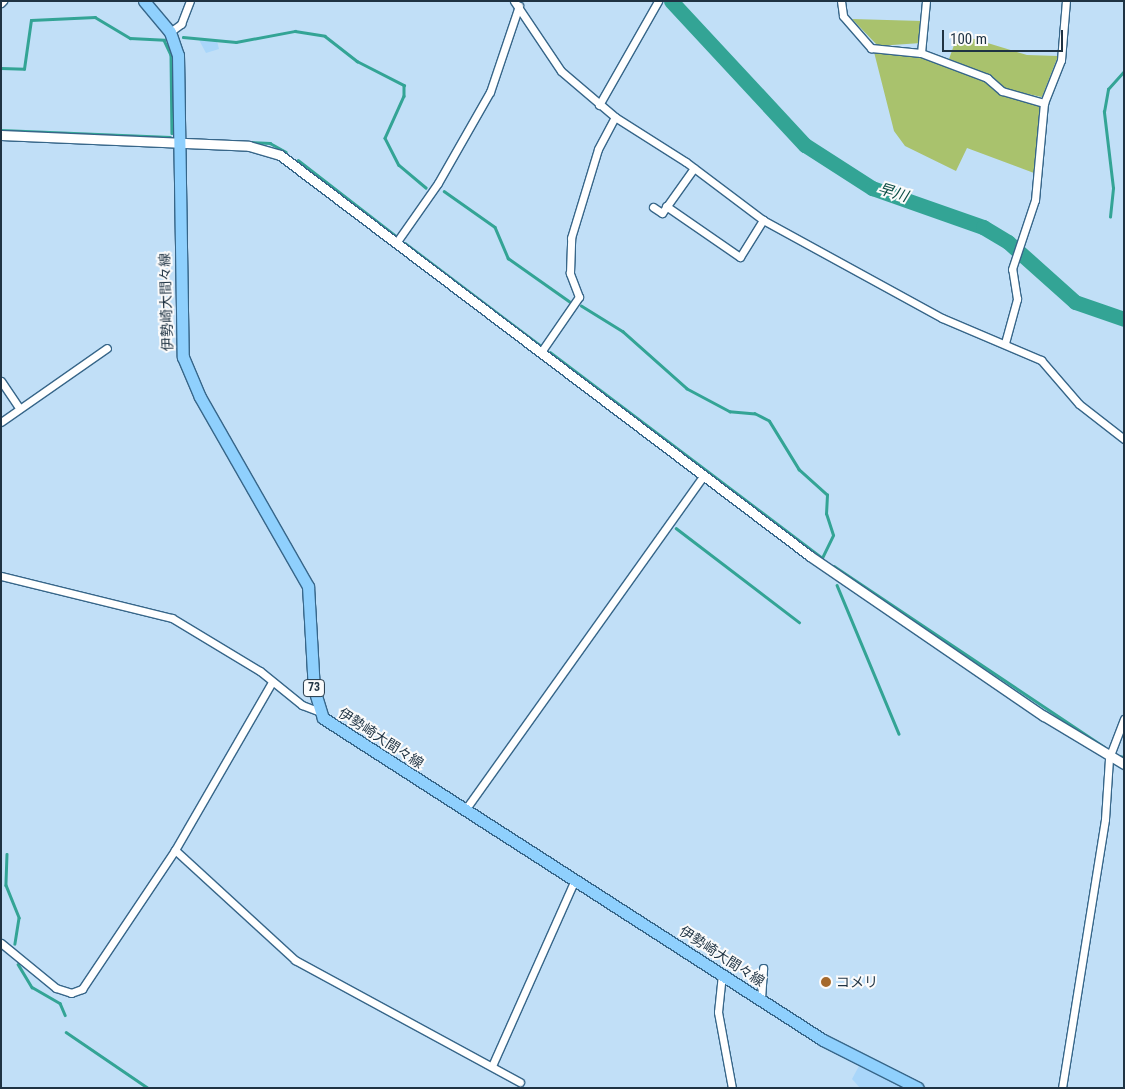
<!DOCTYPE html>
<html>
<head>
<meta charset="utf-8">
<style>
	body { margin:0 }
	#map { position:relative; width:1125px; height:1089px; overflow:hidden; background:#c1dff7; font-family:"Roboto Condensed","Noto Sans JP",sans-serif }
	div>[style] { position:absolute }
	.built>* { inset:0; background:#a9d6fa }
	.green>* { inset:0; background:#a9c26d }
	.stream>* { height:2.5px; margin:-1.25px; padding:0 1.25px; transform-origin:1.25px; border-radius:1.25px; background:#33a495 }
	.river>* { height:15px; margin:-7.5px; padding:0 7.5px; transform-origin:7.5px; border-radius:7.5px; background:#33a495 }
	.roads { filter:drop-shadow(1px 0 #376689) drop-shadow(-1px 0 #376689) drop-shadow(0 1px #376689) drop-shadow(0 -1px #376689) }
	.minor>* { height:7px; margin:-3.5px; padding:0 3.5px; transform-origin:3.5px; border-radius:3.5px; background:#fff }
	.tertiary>* { height:9px; margin:-4.5px; padding:0 4.5px; transform-origin:4.5px; border-radius:4.5px; background:#fff }
	.primary>* { height:11px; margin:-5.5px; padding:0 5.5px; transform-origin:5.5px; border-radius:5.5px; background:#8fd0fd }
	.dots>* { width:14px; height:14px; translate:-50% -50%; box-sizing:border-box; border:2px solid #fbfbfb; border-radius:50% }
	span { translate:-50% -50%; white-space:nowrap; text-align:center; line-height:1.15; -webkit-text-stroke:4px #fbfbfb; paint-order:stroke }
	.shield-label span { padding:1px 4px; background:#fbfbfb; border:1px solid; border-radius:4px; -webkit-text-stroke-width:0 }
	.shield-label { font-size:12px; color:#1f3343; font-weight:700 }
	.street-label { font-size:14px; color:#1f3343 }
	.poi-label { font-size:14px; color:#1f3343 }
	.left { translate:0 -50%; text-align:left }
	.water-label { font-size:15px; color:#094b43; font-style:italic }
	.frame { position:absolute; inset:0; border:2px solid #1f3343; pointer-events:none }
	.scale { position:absolute; left:942px; top:30px; width:121px; height:22px; box-sizing:border-box; border:2px solid #1f3343; border-top:0; padding-left:6px; font-size:15px; line-height:18px; white-space:nowrap; color:#1f3343; -webkit-text-stroke:4px #fbfbfb; paint-order:stroke }
</style>
</head>
<body>
<div id="map">
	<div class="built">
		<div style="clip-path:polygon(198px 38px,217px 41px,219px 49px,206px 53px)"></div>
		<div style="clip-path:polygon(859px 1066px,905px 1088px,860px 1088px,852px 1079px)"></div>
	</div>
	<div class="green">
		<div style="clip-path:polygon(852px 19px,922px 21px,921px 43px,878px 46px)"></div>
		<div style="clip-path:polygon(958px 34px,1027px 55px,1058px 56px,1042px 97px,1005px 89px,989px 75px,949px 59px)"></div>
		<div style="clip-path:polygon(874px 52px,915px 54px,983px 80px,1003px 96px,1040px 106px,1034px 173px,967px 148px,956px 171px,905px 146px,894px 131px)"></div>
	</div>
	<div class="stream">
		<div style="left:183px;top:37px;width:53px;rotate:5.4deg"></div>
		<div style="left:236px;top:42px;width:60px;rotate:-10.6deg"></div>
		<div style="left:295px;top:31px;width:30px;rotate:9deg"></div>
		<div style="left:325px;top:36px;width:41px;rotate:38deg"></div>
		<div style="left:357px;top:61px;width:53px;rotate:27.1deg"></div>
		<div style="left:404px;top:85px;width:11px;rotate:90deg"></div>
		<div style="left:404px;top:96px;width:46px;rotate:114.3deg"></div>
		<div style="left:385px;top:138px;width:30px;rotate:63deg"></div>
		<div style="left:399px;top:165px;width:35px;rotate:40deg"></div>
		<div style="left:1px;top:68px;width:23px;rotate:2deg"></div>
		<div style="left:24px;top:69px;width:49px;rotate:-81.9deg"></div>
		<div style="left:31px;top:20px;width:64px;rotate:-2.7deg"></div>
		<div style="left:95px;top:17px;width:41px;rotate:31deg"></div>
		<div style="left:130px;top:38px;width:34px;rotate:3deg"></div>
		<div style="left:164px;top:40px;width:17px;rotate:65deg"></div>
		<div style="left:171px;top:55px;width:78px;rotate:89.3deg"></div>
		<div style="left:1px;top:130px;width:169px;rotate:2.4deg"></div>
		<div style="left:250px;top:142px;width:20px;rotate:3deg"></div>
		<div style="left:270px;top:143px;width:18px;rotate:29deg"></div>
		<div style="left:298px;top:160px;width:124px;rotate:37.8deg"></div>
		<div style="left:444px;top:191px;width:62px;rotate:35.2deg"></div>
		<div style="left:495px;top:227px;width:34px;rotate:67deg"></div>
		<div style="left:508px;top:258px;width:75px;rotate:35.2deg"></div>
		<div style="left:1110px;top:217px;width:29px;rotate:-84deg"></div>
		<div style="left:1113px;top:188px;width:77px;rotate:-96.8deg"></div>
		<div style="left:1104px;top:112px;width:23px;rotate:-80deg"></div>
		<div style="left:1108px;top:89px;width:24px;rotate:-48deg"></div>
		<div style="left:405px;top:243px;width:169px;rotate:37.1deg"></div>
		<div style="left:550px;top:352px;width:341px;rotate:37.1deg"></div>
		<div style="left:822px;top:558px;width:25px;rotate:-64deg"></div>
		<div style="left:833px;top:535px;width:22px;rotate:-108deg"></div>
		<div style="left:826px;top:514px;width:19px;rotate:-87deg"></div>
		<div style="left:827px;top:495px;width:38px;rotate:-138deg"></div>
		<div style="left:799px;top:470px;width:57px;rotate:-121.5deg"></div>
		<div style="left:769px;top:421px;width:16px;rotate:-153deg"></div>
		<div style="left:755px;top:414px;width:25px;rotate:-175deg"></div>
		<div style="left:730px;top:412px;width:49px;rotate:-151.9deg"></div>
		<div style="left:687px;top:389px;width:86px;rotate:-138.3deg"></div>
		<div style="left:623px;top:332px;width:49px;rotate:-148.2deg"></div>
		<div style="left:676px;top:528px;width:155px;rotate:37.4deg"></div>
		<div style="left:834px;top:566px;width:325px;rotate:33.8deg"></div>
		<div style="left:837px;top:585px;width:161px;rotate:67.4deg"></div>
		<div style="left:1119px;top:756px;width:5px;rotate:11deg"></div>
		<div style="left:7px;top:854px;width:31px;rotate:92deg"></div>
		<div style="left:6px;top:885px;width:35px;rotate:68deg"></div>
		<div style="left:19px;top:918px;width:26px;rotate:99deg"></div>
		<div style="left:18px;top:964px;width:27px;rotate:59deg"></div>
		<div style="left:32px;top:987px;width:32px;rotate:30deg"></div>
		<div style="left:60px;top:1003px;width:13px;rotate:67deg"></div>
		<div style="left:66px;top:1032px;width:99px;rotate:34.3deg"></div>
	</div>
	<div class="river">
		<div style="left:671px;top:1px;width:197px;rotate:47.1deg"></div>
		<div style="left:805px;top:145px;width:80px;rotate:32.7deg"></div>
		<div style="left:872px;top:188px;width:118px;rotate:19.4deg"></div>
		<div style="left:983px;top:227px;width:29px;rotate:31deg"></div>
		<div style="left:1008px;top:242px;width:90px;rotate:41.8deg"></div>
		<div style="left:1075px;top:302px;width:52px;rotate:19.1deg"></div>
	</div>
	<div class="roads">
		<div class="minor">
			<div style="left:514px;top:1px;width:84px;rotate:56.1deg"></div>
			<div style="left:561px;top:71px;width:71px;rotate:40.4deg"></div>
			<div style="left:615px;top:117px;width:84px;rotate:32.4deg"></div>
			<div style="left:686px;top:162px;width:96px;rotate:37deg"></div>
			<div style="left:763px;top:220px;width:204px;rotate:28.7deg"></div>
			<div style="left:942px;top:318px;width:108px;rotate:23deg"></div>
			<div style="left:1041px;top:360px;width:58px;rotate:49.2deg"></div>
			<div style="left:1079px;top:404px;width:57px;rotate:37.9deg"></div>
			<div style="left:841px;top:1px;width:15px;rotate:82deg"></div>
			<div style="left:843px;top:16px;width:43px;rotate:48.8deg"></div>
			<div style="left:871px;top:48px;width:50px;rotate:5.7deg"></div>
			<div style="left:921px;top:53px;width:71px;rotate:20.7deg"></div>
			<div style="left:987px;top:78px;width:20px;rotate:41deg"></div>
			<div style="left:1002px;top:91px;width:44px;rotate:15.9deg"></div>
			<div style="left:1px;top:3px;width:3px;rotate:-45deg"></div>
			<div style="left:170px;top:32px;width:14px;rotate:-36deg"></div>
			<div style="left:181px;top:24px;width:25px;rotate:-69deg"></div>
			<div style="left:921px;top:53px;width:52px;rotate:-84.5deg"></div>
			<div style="left:599px;top:105px;width:120px;rotate:-60.4deg"></div>
			<div style="left:666px;top:206px;width:90px;rotate:34.6deg"></div>
			<div style="left:740px;top:257px;width:44px;rotate:-58.1deg"></div>
			<div style="left:653px;top:207px;width:11px;rotate:34deg"></div>
			<div style="left:662px;top:213px;width:55px;rotate:-54.6deg"></div>
			<div style="left:396px;top:243px;width:73px;rotate:-55deg"></div>
			<div style="left:438px;top:183px;width:105px;rotate:-60.3deg"></div>
			<div style="left:490px;top:92px;width:91px;rotate:-71.4deg"></div>
			<div style="left:1005px;top:343px;width:46px;rotate:-74.7deg"></div>
			<div style="left:1017px;top:299px;width:30px;rotate:-99deg"></div>
			<div style="left:1012px;top:269px;width:73px;rotate:-71.6deg"></div>
			<div style="left:1035px;top:200px;width:97px;rotate:-84.7deg"></div>
			<div style="left:1044px;top:103px;width:46px;rotate:-68.4deg"></div>
			<div style="left:1061px;top:60px;width:59px;rotate:-85.2deg"></div>
			<div style="left:541px;top:352px;width:67px;rotate:-55.4deg"></div>
			<div style="left:579px;top:297px;width:26px;rotate:-111deg"></div>
			<div style="left:570px;top:273px;width:35px;rotate:-88deg"></div>
			<div style="left:571px;top:238px;width:93px;rotate:-73.1deg"></div>
			<div style="left:598px;top:149px;width:36px;rotate:-62deg"></div>
			<div style="left:1px;top:381px;width:32px;rotate:56deg"></div>
			<div style="left:1px;top:422px;width:129px;rotate:-34.9deg"></div>
			<div style="left:1px;top:576px;width:176px;rotate:13.8deg"></div>
			<div style="left:172px;top:618px;width:103px;rotate:31.1deg"></div>
			<div style="left:260px;top:671px;width:54px;rotate:39deg"></div>
			<div style="left:302px;top:705px;width:19px;rotate:21deg"></div>
			<div style="left:465px;top:810px;width:410px;rotate:-54.5deg"></div>
			<div style="left:175px;top:850px;width:163px;rotate:42.5deg"></div>
			<div style="left:295px;top:960px;width:256px;rotate:28.5deg"></div>
			<div style="left:1px;top:943px;width:71px;rotate:39.3deg"></div>
			<div style="left:56px;top:988px;width:16px;rotate:18deg"></div>
			<div style="left:71px;top:993px;width:12px;rotate:-20deg"></div>
			<div style="left:82px;top:989px;width:167px;rotate:-56.2deg"></div>
			<div style="left:175px;top:850px;width:194px;rotate:-60deg"></div>
			<div style="left:722px;top:974px;width:38px;rotate:96deg"></div>
			<div style="left:718px;top:1012px;width:77px;rotate:79.6deg"></div>
			<div style="left:761px;top:999px;width:31px;rotate:-86deg"></div>
			<div style="left:492px;top:1066px;width:204px;rotate:-66deg"></div>
			<div style="left:1062px;top:1088px;width:272px;rotate:-80.9deg"></div>
			<div style="left:1105px;top:819px;width:61px;rotate:-86.2deg"></div>
			<div style="left:1109px;top:758px;width:42px;rotate:-69deg"></div>
		</div>
		<div class="tertiary">
			<div style="left:1px;top:135px;width:248px;rotate:2.5deg"></div>
			<div style="left:249px;top:146px;width:32px;rotate:16deg"></div>
			<div style="left:280px;top:155px;width:665px;rotate:37.11deg"></div>
			<div style="left:810px;top:556px;width:283px;rotate:34.4deg"></div>
			<div style="left:1044px;top:716px;width:93px;rotate:31deg"></div>
		</div>
		<div class="primary">
			<div style="left:144px;top:1px;width:40px;rotate:50deg"></div>
			<div style="left:170px;top:32px;width:24px;rotate:71deg"></div>
			<div style="left:178px;top:55px;width:302px;rotate:89.1deg"></div>
			<div style="left:183px;top:357px;width:43px;rotate:67deg"></div>
			<div style="left:200px;top:397px;width:218px;rotate:60.3deg"></div>
			<div style="left:308px;top:586px;width:103px;rotate:86.7deg"></div>
			<div style="left:314px;top:689px;width:30px;rotate:73deg"></div>
			<div style="left:323px;top:718px;width:595px;rotate:32.78deg"></div>
			<div style="left:823px;top:1040px;width:106px;rotate:26.8deg"></div>
		</div>
	</div>
	<div class="dots">
		<div style="left:826px;top:982px;background:#a5692c"></div>
	</div>
	<div class="shield-label">
		<span style="left:314px;top:688px">73</span>
	</div>
	<div class="street-label">
		<span style="left:166px;top:302px;rotate:-92deg">伊勢崎大間々線</span>
		<span style="left:381px;top:738px;rotate:33deg">伊勢崎大間々線</span>
		<span style="left:722px;top:956px;rotate:33deg">伊勢崎大間々線</span>
	</div>
	<div class="poi-label">
		<span class="left" style="left:836px;top:982px">コメリ</span>
	</div>
	<div class="water-label">
		<span style="left:893px;top:193px;rotate:17deg">早川</span>
	</div>
	<div class="frame"></div>
	<div class="scale">100 m</div>
</div>
</body>
</html>
